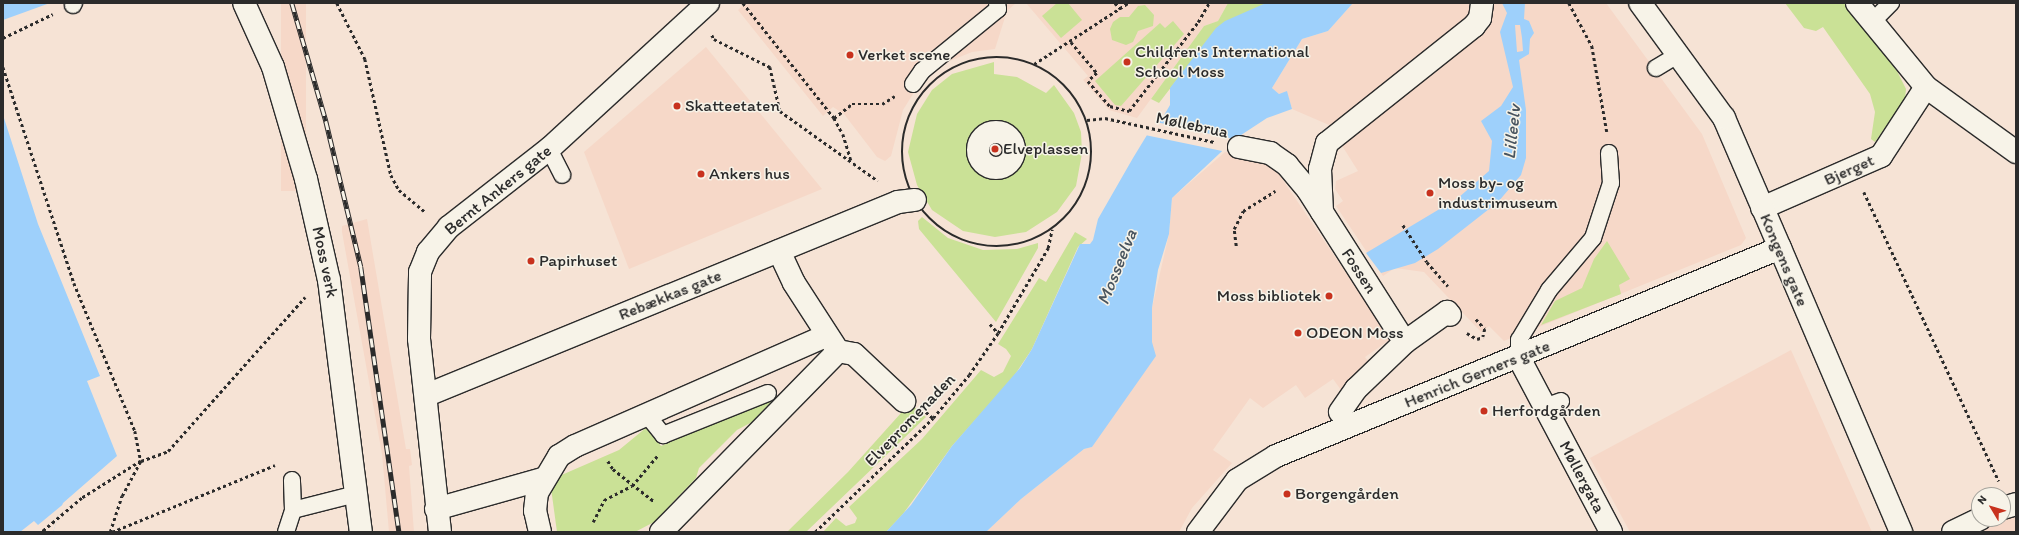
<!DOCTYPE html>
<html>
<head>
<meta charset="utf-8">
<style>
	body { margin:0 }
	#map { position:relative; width:2019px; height:535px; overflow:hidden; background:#f6e3d5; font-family:Itim,sans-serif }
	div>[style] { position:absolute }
	.built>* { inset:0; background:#f6d8c8; transform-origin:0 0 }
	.green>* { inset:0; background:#cae196 }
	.water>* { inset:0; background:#9ed0fb }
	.pier>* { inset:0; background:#f6e3d5 }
	.path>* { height:2.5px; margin-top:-1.25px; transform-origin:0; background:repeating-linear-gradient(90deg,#2b2b2b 0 3px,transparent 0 6px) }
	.path>.ring { margin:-1.25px; padding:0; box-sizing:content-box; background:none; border:2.5px solid #2b2b2b; border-radius:50% }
	.roads { filter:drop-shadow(1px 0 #2b2b2b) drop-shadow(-1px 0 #2b2b2b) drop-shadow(0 1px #2b2b2b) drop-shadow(0 -1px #2b2b2b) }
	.lane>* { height:16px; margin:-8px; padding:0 8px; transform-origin:8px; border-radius:8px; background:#f7f3e8 }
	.street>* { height:22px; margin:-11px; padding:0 11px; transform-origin:11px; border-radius:11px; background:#f7f3e8 }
	.street>.ring { margin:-11px; padding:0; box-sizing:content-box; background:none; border:22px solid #f7f3e8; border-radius:50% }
	.secondary>* { height:22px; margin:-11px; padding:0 11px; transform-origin:11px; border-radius:11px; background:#f7f3e8 }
	.rail>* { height:4.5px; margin-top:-2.25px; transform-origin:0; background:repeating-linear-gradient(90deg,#f7f3e8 0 9px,#2b2b2b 0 18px); box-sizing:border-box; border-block:1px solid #2b2b2b }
	.dots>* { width:11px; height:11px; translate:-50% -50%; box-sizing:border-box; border:2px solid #f7f3e8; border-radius:50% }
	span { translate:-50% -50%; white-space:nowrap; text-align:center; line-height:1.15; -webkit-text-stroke:3px #f7f3e8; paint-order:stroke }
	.poi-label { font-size:17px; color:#2b2b2b }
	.left { translate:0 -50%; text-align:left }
	.right { translate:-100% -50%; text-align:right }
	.street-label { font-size:17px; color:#2b2b2b }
	.water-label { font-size:18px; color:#48545f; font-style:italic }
	.frame { position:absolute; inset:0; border:4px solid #2b2b2b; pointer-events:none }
	.north { position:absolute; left:1971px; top:487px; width:40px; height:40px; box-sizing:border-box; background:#f7f3e8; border:1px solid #a5a39c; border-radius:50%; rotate:308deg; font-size:11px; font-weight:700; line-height:16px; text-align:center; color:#2b2b2b }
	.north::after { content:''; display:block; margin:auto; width:14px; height:18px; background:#c8321e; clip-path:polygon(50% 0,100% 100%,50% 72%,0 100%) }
</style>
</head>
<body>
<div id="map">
	<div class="built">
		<div style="left:281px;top:3px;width:25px;height:188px"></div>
		<div style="clip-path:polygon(745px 3px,1016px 3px,1007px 11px,995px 49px,972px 52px,947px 62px,929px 76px,913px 94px,903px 110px,891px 156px,885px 161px,877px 157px,844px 114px,833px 107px,823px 116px,738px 10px)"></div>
		<div style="clip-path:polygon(1026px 3px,1228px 3px,1218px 21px,1204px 26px,1137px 118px,1109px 110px,1083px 80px,1088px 76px)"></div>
		<div style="clip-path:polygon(1353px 3px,1606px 3px,1702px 134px,1746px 238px,1741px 245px,1504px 341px,1489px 326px,1481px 332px,1424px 272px,1395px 268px,1383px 276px,1336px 206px,1343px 201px,1335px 189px,1336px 181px,1358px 171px,1329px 125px,1292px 109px,1287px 92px,1279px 94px,1272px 88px,1302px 39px,1328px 31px)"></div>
		<div style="clip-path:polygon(706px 47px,822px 189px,629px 269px,584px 152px)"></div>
		<div style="clip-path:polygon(1225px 152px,1268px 164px,1276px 170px,1391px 339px,1365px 357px,1372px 367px,1341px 390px,1333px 379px,1305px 398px,1296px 385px,1263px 408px,1250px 398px,1213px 450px,1232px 463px,1192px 508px,1179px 532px,986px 532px,1021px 499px,1084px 449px,1092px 447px,1152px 342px,1152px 308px,1169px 234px,1172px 198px)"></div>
		<div style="clip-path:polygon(367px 219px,406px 449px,410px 449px,412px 465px,409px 466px,414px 532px,389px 532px,382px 454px,342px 232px,342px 226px)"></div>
		<div style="clip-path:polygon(1791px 350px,1872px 532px,1630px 532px,1590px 458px)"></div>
		<div style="clip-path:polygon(2012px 515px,2016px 516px,2016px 532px,1974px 532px)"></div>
	</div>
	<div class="green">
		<div style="clip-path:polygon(1057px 3px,1068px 3px,1082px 20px,1061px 38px,1042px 16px)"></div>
		<div style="clip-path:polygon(1228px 3px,1266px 3px,1189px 64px,1159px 103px,1151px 99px,1204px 26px,1218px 21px)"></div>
		<div style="clip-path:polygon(1785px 3px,1846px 3px,1897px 71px,1906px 89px,1905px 99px,1875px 142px,1871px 139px,1875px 112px,1870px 94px,1823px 27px,1816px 31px,1804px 28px)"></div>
		<div style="clip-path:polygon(1145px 5px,1154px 15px,1153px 26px,1138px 31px,1133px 42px,1126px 45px,1112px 40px,1110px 29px,1113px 22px,1120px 17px,1129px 17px,1138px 6px)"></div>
		<div style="clip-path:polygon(1173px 21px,1184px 34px,1121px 106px,1115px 105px,1095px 81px,1160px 23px,1165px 28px)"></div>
		<div style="clip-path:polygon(evenodd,994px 62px,994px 74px,1017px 77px,1046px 93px,1054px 85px,1074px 113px,1081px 132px,1082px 153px,1076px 186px,1057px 212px,1026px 232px,995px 237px,963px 231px,932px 210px,917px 185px,908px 152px,917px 114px,932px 90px,952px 74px,994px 62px,995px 131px,1007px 135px,1014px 146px,1013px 158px,1003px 167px,990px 167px,980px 160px,978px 147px,984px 136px,995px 131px)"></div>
		<div style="clip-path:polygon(922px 217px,948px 238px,983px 250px,1017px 249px,1038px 243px,1038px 248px,996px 322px,919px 229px,918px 221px)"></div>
		<div style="clip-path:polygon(1075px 232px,1087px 239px,1078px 247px,1032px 349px,1012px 379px,952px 446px,903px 514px,886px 532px,823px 532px,836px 518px,846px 526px,855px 523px,857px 518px,849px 507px,922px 439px,981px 370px,994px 377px,1003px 372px,1011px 356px,1006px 349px,998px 344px,1039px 278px,1046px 282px)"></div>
		<div style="clip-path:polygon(1607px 241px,1630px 279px,1619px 285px,1621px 294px,1541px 325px,1555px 301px,1582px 288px,1594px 259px)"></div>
		<div style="clip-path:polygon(777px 396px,752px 422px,737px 430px,699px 468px,696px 478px,654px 522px,635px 532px,557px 532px,551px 488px,557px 477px,619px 450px,647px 427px,661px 446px)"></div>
		<div style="clip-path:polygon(910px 403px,926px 417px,806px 532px,787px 532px,848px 472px)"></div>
	</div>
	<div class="water">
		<div style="clip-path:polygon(3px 3px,50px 3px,3px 20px)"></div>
		<div style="clip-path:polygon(1266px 3px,1353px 3px,1328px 31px,1302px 39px,1272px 88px,1279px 94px,1287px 91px,1292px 109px,1267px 118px,1235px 139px,1172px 198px,1169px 234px,1158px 270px,1152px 308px,1152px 342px,1156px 356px,1092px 447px,1084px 449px,1021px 499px,986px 532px,886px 532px,911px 505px,952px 446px,1020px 368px,1032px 349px,1080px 244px,1090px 244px,1093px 240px,1098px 219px,1133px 158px,1147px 135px,1163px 117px,1170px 105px,1170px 88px,1216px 28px,1225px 21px)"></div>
		<div style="clip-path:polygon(evenodd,1502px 3px,1525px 3px,1524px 19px,1529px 21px,1534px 33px,1530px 39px,1529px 54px,1519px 60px,1526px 110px,1526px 158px,1521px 175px,1498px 202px,1438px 249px,1415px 263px,1381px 273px,1366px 253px,1458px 198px,1489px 171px,1492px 141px,1481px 121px,1501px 106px,1513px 87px,1500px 32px,1507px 13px,1502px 3px,1515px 25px,1520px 25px,1522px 38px,1523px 51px,1517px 52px,1515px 25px)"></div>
		<div style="clip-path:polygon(3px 115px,38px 224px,100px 376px,87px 381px,117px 456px,63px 503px,53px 532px,3px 532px)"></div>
	</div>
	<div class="pier">
		<div style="clip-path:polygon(1156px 122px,1238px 140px,1227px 152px,1145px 135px)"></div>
		<div style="clip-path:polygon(72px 497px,59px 515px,53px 532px,20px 532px,34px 521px,38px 525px)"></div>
	</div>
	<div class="path">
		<div style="left:337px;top:3px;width:63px;rotate:63.4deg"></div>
		<div style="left:365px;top:59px;width:119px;rotate:77.4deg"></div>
		<div style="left:391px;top:175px;width:17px;rotate:62deg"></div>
		<div style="left:399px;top:190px;width:33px;rotate:40deg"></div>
		<div style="left:743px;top:3px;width:147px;rotate:51.6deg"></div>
		<div style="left:834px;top:118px;width:18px;rotate:61deg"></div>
		<div style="left:843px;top:134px;width:28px;rotate:73deg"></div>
		<div style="left:1115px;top:3px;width:8px;rotate:45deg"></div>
		<div style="left:1569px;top:3px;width:49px;rotate:61.9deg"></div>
		<div style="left:1592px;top:46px;width:87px;rotate:80.1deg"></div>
		<div style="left:712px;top:35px;width:4px;rotate:63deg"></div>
		<div style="left:714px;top:39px;width:63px;rotate:26.6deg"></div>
		<div style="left:770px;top:67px;width:45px;rotate:77.2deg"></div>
		<div style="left:780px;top:111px;width:120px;rotate:35.5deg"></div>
		<div style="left:3px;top:38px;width:55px;rotate:-25.6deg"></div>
		<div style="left:1071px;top:42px;width:40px;rotate:50deg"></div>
		<div style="left:1097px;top:73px;width:12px;rotate:138deg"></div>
		<div style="left:1088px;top:81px;width:33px;rotate:49deg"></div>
		<div style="left:1110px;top:106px;width:20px;rotate:15deg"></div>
		<div style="left:1129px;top:111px;width:113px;rotate:-52.2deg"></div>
		<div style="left:1198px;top:22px;width:22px;rotate:-60deg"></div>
		<div class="ring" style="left:902px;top:57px;width:187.5px;height:187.5px"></div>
		<div style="left:1034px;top:64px;width:112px;rotate:-33deg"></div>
		<div style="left:3px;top:67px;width:227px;rotate:71.8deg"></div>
		<div style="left:74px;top:283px;width:160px;rotate:67.6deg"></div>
		<div style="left:135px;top:431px;width:31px;rotate:79deg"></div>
		<div style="left:141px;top:461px;width:70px;rotate:147.9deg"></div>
		<div style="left:82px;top:498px;width:52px;rotate:139.6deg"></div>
		<div style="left:834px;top:118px;width:23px;rotate:-38deg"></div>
		<div style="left:852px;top:104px;width:30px"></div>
		<div style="left:882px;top:104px;width:15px;rotate:-32deg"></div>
		<div style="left:1087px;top:120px;width:18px;rotate:-6deg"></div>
		<div style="left:1105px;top:118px;width:112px;rotate:12.4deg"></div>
		<div style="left:1864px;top:192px;width:319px;rotate:65deg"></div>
		<div style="left:1403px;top:225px;width:44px;rotate:57deg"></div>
		<div style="left:1427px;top:262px;width:32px;rotate:49deg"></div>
		<div style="left:1236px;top:246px;width:17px;rotate:-97deg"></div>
		<div style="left:1234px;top:229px;width:20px;rotate:-63deg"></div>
		<div style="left:1243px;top:211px;width:38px;rotate:-32deg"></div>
		<div style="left:1476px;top:319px;width:13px;rotate:48deg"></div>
		<div style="left:1485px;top:329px;width:8px;rotate:104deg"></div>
		<div style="left:990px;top:324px;width:12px;rotate:48deg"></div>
		<div style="left:1467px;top:333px;width:12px;rotate:31deg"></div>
		<div style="left:1477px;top:339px;width:6px;rotate:-18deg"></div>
		<div style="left:926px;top:412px;width:9px;rotate:41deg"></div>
		<div style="left:608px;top:461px;width:9px;rotate:58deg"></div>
		<div style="left:613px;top:469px;width:53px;rotate:38.2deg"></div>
		<div style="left:593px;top:522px;width:25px;rotate:-63deg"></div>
		<div style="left:604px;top:500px;width:31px;rotate:-27deg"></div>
		<div style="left:632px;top:486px;width:39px;rotate:-50deg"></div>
		<div style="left:110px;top:532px;width:38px;rotate:-72deg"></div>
		<div style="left:122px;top:496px;width:40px;rotate:-62deg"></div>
		<div style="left:141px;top:461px;width:29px;rotate:-20deg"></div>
		<div style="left:168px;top:451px;width:206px;rotate:-48.3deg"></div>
		<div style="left:112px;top:532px;width:176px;rotate:-22.3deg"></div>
		<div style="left:815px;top:532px;width:164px;rotate:-44deg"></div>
		<div style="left:933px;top:418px;width:56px;rotate:-50.1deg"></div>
		<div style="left:969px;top:375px;width:51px;rotate:-55.4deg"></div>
		<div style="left:998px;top:333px;width:99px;rotate:-59.5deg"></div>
		<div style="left:1048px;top:248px;width:19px;rotate:-78deg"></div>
	</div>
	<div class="roads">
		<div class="lane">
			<div style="left:73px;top:5px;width:2px;rotate:-63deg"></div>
			<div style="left:1872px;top:22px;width:27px;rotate:-45deg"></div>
			<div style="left:1656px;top:68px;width:26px;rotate:-31deg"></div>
			<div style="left:913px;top:84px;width:16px;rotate:-55deg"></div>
			<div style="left:922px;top:71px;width:98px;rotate:-39.2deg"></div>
			<div style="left:998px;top:9px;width:6px;rotate:-99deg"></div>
			<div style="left:549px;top:149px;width:29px;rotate:63deg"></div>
			<div style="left:1519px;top:358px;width:18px;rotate:-90deg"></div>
			<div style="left:1519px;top:340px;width:58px;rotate:-59deg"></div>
			<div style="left:1549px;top:290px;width:68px;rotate:-49.8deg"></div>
			<div style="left:1593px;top:238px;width:58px;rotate:-71.9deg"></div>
			<div style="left:1611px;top:183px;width:30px;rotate:-94deg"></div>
			<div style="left:1544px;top:407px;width:18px;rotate:-19deg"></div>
			<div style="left:647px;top:415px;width:26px;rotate:51deg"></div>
			<div style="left:663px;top:435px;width:113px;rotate:-21.8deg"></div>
			<div style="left:293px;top:510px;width:65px;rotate:-14.3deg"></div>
			<div style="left:286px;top:532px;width:23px;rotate:-72deg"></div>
			<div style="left:293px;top:510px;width:30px;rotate:-92deg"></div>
		</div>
		<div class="street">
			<div style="left:244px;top:3px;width:70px;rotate:65.6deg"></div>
			<div style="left:273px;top:67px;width:117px;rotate:73.6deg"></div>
			<div style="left:306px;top:179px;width:104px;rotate:77.2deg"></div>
			<div style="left:329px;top:280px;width:254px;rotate:82.8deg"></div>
			<div style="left:1857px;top:3px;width:109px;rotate:50.6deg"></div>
			<div style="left:1926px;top:87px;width:111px;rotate:35.8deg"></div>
			<div class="ring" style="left:978px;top:132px;width:14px;height:14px"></div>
			<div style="left:1239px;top:147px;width:32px;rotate:11deg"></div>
			<div style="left:1270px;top:153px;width:21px;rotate:35deg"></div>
			<div style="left:1287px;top:165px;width:33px;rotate:50deg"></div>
			<div style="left:1308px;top:190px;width:180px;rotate:57.5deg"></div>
			<div style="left:1405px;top:342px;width:68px;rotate:136.2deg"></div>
			<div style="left:1356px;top:389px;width:28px;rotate:125deg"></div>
			<div style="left:1762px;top:208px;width:130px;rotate:-23.6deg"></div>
			<div style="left:1881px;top:156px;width:82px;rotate:-56.9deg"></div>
			<div style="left:1322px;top:212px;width:43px;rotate:-92.7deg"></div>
			<div style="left:1320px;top:169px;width:27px;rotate:-75deg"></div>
			<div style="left:1327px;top:143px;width:188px;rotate:-38.5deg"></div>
			<div style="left:1474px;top:26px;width:10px;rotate:-53deg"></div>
			<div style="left:1480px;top:18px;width:15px;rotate:-82deg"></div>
			<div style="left:779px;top:251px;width:35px;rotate:65deg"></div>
			<div style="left:794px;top:283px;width:81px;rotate:57.1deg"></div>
			<div style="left:838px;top:351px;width:16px;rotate:11deg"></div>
			<div style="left:854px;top:354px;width:69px;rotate:43.2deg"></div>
			<div style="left:1405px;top:342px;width:52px;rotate:-35.5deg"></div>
			<div style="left:1447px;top:312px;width:4px;rotate:45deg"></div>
			<div style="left:1519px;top:358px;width:197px;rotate:62.1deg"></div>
			<div style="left:427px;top:395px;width:509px;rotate:-22.28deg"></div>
			<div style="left:898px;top:202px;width:17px;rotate:-7deg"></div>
			<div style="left:2003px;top:508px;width:14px;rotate:-17deg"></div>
			<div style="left:436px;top:509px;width:111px;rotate:-15.7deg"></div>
			<div style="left:440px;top:532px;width:194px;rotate:-96.2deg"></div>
			<div style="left:419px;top:339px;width:67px;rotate:-89.1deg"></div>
			<div style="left:420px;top:272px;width:22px;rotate:-68deg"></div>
			<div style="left:428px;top:252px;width:33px;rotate:-50deg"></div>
			<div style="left:449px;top:227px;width:127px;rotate:-38deg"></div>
			<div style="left:549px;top:149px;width:216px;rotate:-42.6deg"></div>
			<div style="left:540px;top:532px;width:22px;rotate:-103deg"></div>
			<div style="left:535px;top:511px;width:18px;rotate:-84deg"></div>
			<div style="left:537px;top:493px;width:43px;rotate:-59.3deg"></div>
			<div style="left:559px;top:456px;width:19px;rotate:-32deg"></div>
			<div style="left:575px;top:446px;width:274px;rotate:-23.7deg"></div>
			<div style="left:661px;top:532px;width:253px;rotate:-45.6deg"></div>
			<div style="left:1198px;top:532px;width:65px;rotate:-53.1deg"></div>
			<div style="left:1237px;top:480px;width:46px;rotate:-31.6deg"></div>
			<div style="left:1276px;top:456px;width:545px;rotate:-22.43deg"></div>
			<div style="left:1780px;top:248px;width:142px;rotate:-113.3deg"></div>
			<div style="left:1724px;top:118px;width:142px;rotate:-126.1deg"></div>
			<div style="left:1953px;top:532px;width:30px;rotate:-26deg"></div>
		</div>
		<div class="secondary">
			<div style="left:1780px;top:248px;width:309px;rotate:66.9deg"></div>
		</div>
	</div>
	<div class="rail">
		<div style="left:292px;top:3px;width:123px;rotate:73.9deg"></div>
		<div style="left:326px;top:121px;width:150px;rotate:76.5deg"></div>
		<div style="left:361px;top:267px;width:268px;rotate:81.8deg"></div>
	</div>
	<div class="dots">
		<div style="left:850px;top:55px;background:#c8321e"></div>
		<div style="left:1127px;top:62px;background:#c8321e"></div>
		<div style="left:677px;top:106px;background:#c8321e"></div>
		<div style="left:995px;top:149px;background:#c8321e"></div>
		<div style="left:701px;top:174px;background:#c8321e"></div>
		<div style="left:1430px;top:193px;background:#c8321e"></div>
		<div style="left:531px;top:261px;background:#c8321e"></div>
		<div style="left:1329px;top:296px;background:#c8321e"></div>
		<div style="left:1298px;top:333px;background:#c8321e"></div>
		<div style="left:1484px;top:411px;background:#c8321e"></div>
		<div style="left:1287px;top:494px;background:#c8321e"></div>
	</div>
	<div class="poi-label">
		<span class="left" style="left:1135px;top:62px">Children's International<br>School Moss</span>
		<span class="left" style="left:858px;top:55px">Verket scene</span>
		<span class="left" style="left:685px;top:106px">Skatteetaten</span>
		<span class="left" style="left:1003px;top:149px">Elveplassen</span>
		<span class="left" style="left:709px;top:174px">Ankers hus</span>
		<span class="left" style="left:1438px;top:193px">Moss by- og<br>industrimuseum</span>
		<span class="left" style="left:539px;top:261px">Papirhuset</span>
		<span class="right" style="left:1321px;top:296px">Moss bibliotek</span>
		<span class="left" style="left:1306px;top:333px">ODEON Moss</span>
		<span class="left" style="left:1492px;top:411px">Herfordgården</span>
		<span class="left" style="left:1295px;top:494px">Borgengården</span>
	</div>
	<div class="street-label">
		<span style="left:1192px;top:125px;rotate:12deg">Møllebrua</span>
		<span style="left:1849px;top:170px;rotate:-24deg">Bjerget</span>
		<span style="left:498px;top:190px;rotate:-39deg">Bernt Ankers gate</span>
		<span style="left:1784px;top:260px;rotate:67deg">Kongens gate</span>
		<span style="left:325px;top:262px;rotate:78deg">Moss verk</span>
		<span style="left:1359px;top:271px;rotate:57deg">Fossen</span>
		<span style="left:670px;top:295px;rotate:-22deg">Rebækkas gate</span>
		<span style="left:1477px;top:374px;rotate:-22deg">Henrich Gerners gate</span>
		<span style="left:910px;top:420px;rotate:-46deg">Elvepromenaden</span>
		<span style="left:1582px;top:477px;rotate:62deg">Møllergata</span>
	</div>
	<div class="water-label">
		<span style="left:1512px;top:132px;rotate:-84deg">Lilleelv</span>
		<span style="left:1117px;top:267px;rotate:-68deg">Mosseelva</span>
	</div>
	<div class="frame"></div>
	<div class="north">N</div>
</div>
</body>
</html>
